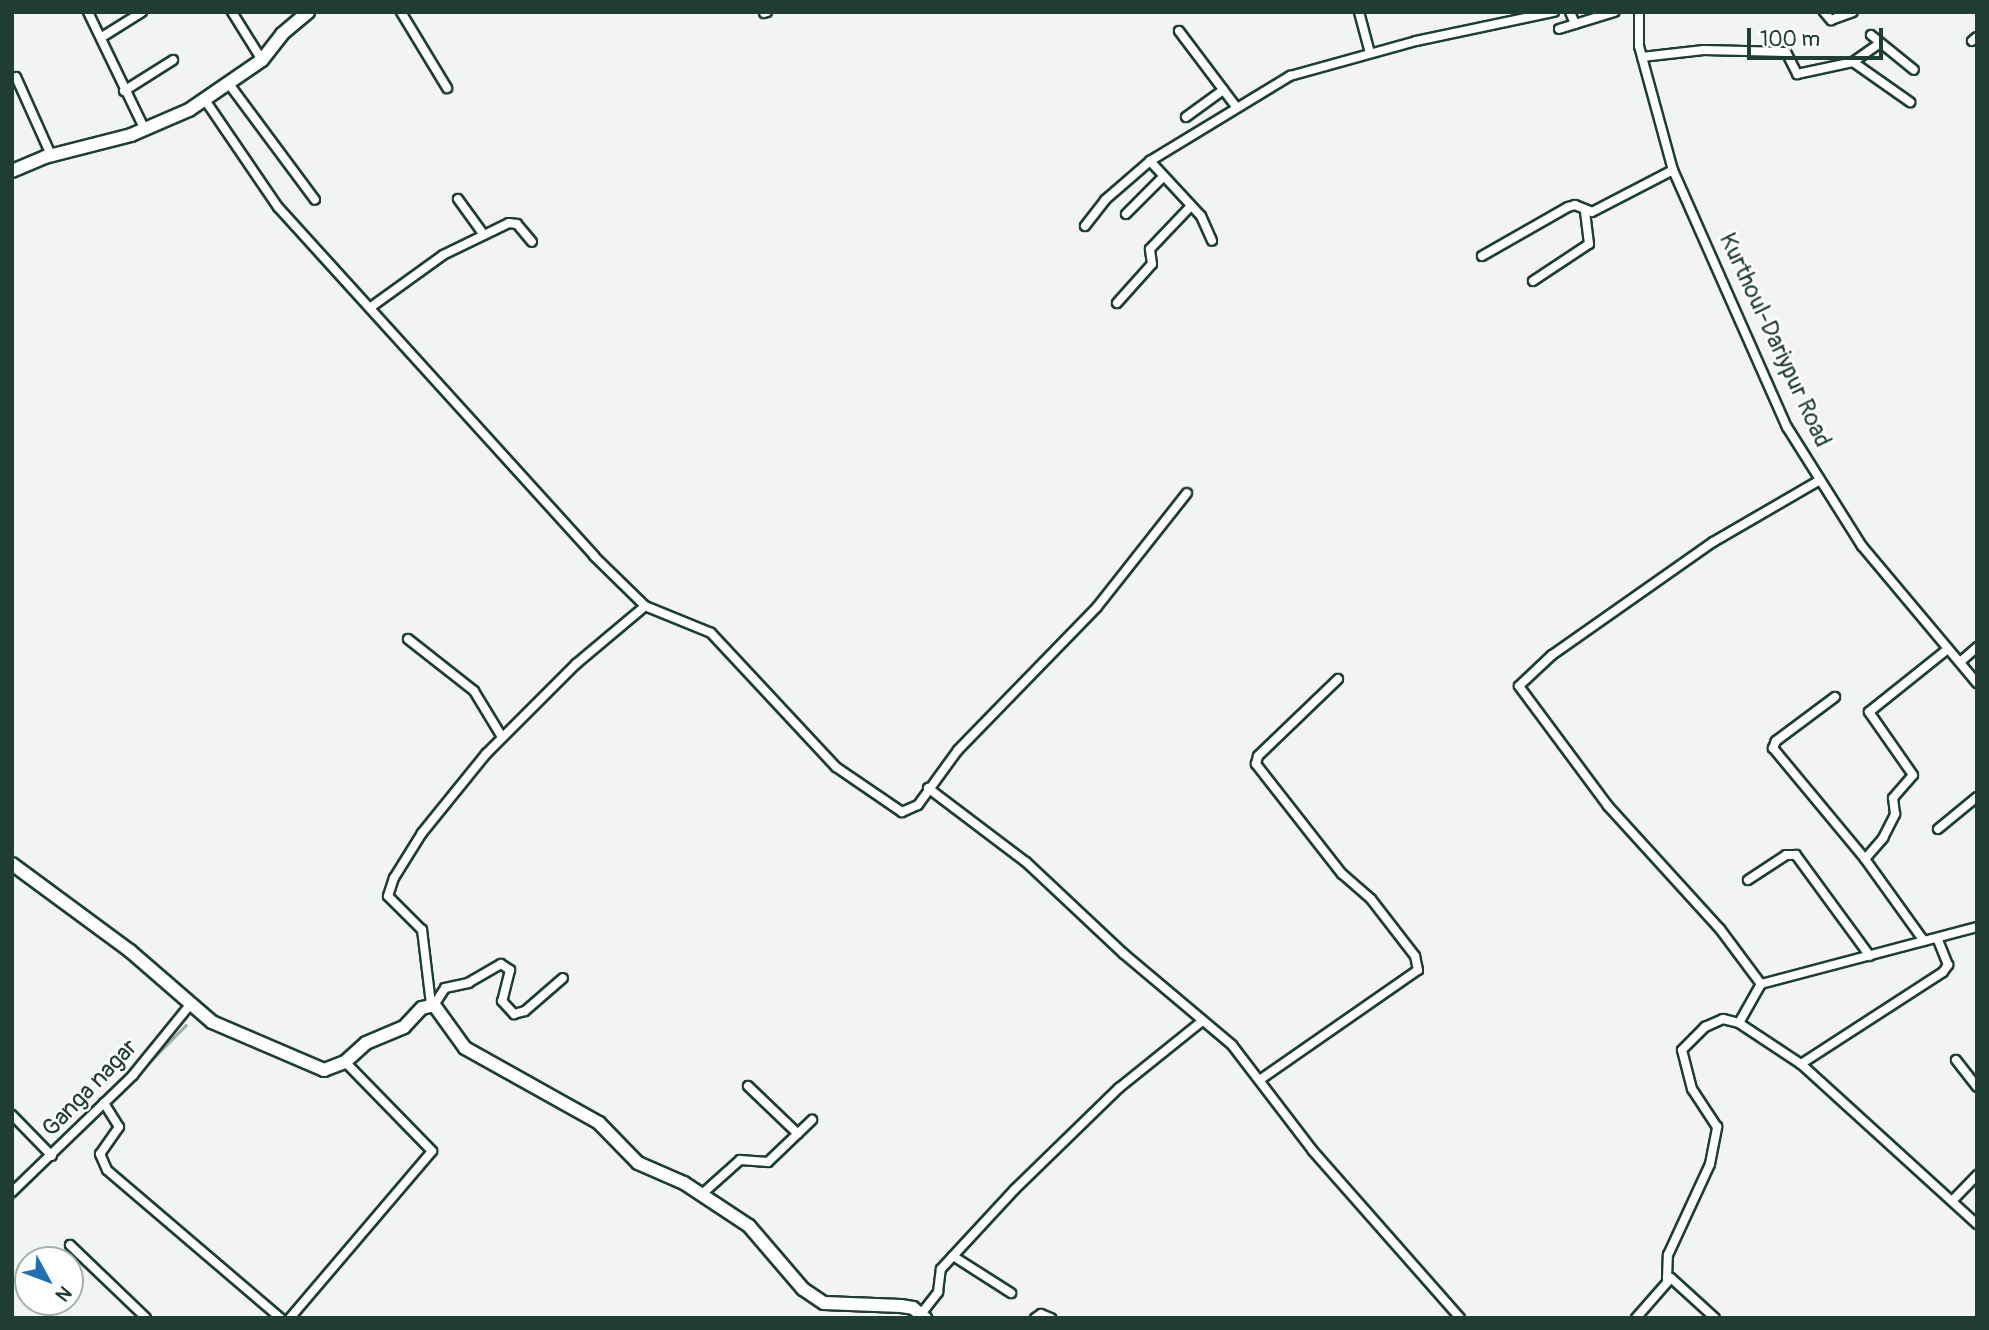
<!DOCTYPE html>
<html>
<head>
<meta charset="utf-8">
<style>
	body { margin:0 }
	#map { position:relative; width:1989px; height:1330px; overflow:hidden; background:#f2f3f3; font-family:Pangolin,sans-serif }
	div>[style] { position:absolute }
	.stream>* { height:2.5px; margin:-1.25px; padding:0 1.25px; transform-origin:1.25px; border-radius:1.25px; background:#a1adaa }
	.roads { filter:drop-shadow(2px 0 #1f3d34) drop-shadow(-2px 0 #1f3d34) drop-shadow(0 2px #1f3d34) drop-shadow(0 -2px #1f3d34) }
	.street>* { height:8px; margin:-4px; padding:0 4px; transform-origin:4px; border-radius:4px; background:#fff }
	.secondary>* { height:12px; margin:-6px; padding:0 6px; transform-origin:6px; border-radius:6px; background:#fff }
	span { translate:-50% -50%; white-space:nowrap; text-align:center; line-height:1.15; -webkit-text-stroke:5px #fff; paint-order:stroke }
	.street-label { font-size:24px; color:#1f3d34 }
	.frame { position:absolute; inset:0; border:14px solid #1f3d34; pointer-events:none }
	.north { position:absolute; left:14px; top:1246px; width:70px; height:70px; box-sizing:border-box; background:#fff; border:2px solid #a5b1ae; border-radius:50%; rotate:131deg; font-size:19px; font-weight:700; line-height:28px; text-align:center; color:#1f3d34 }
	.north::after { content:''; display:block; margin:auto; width:24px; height:32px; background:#1f6fb2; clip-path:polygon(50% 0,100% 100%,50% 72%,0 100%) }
	.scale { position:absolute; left:1747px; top:28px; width:136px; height:32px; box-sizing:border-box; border:4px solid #1f3d34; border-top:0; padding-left:9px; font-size:21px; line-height:24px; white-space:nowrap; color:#1f3d34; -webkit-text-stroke:5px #fff; paint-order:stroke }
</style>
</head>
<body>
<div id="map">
	<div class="stream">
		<div style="left:90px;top:1122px;width:136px;rotate:-45.3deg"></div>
		<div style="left:12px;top:1199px;width:75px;rotate:-45deg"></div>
	</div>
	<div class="roads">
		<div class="street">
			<div style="left:88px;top:12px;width:131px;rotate:64.2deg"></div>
			<div style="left:232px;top:12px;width:57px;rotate:58deg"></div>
			<div style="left:401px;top:12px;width:89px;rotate:58.8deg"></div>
			<div style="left:1359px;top:12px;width:42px;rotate:75deg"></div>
			<div style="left:1570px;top:12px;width:13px;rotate:67deg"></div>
			<div style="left:1639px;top:12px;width:34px;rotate:90deg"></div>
			<div style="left:1639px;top:46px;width:129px;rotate:74.7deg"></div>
			<div style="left:1673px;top:170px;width:281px;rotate:66.1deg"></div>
			<div style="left:1787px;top:427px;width:141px;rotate:57.8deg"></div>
			<div style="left:1862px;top:546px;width:179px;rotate:50deg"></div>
			<div style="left:1824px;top:12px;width:11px;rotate:49deg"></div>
			<div style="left:1831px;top:20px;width:23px;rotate:-20deg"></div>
			<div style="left:764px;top:13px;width:3px;rotate:-18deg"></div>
			<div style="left:1559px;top:29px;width:58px;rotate:-17.2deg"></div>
			<div style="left:1179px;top:31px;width:96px;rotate:53deg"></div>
			<div style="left:1871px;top:35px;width:55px;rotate:39.1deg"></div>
			<div style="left:102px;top:37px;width:47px;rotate:-32deg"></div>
			<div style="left:1972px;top:41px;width:6px;rotate:-39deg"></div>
			<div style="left:1642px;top:57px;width:62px;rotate:-6.4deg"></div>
			<div style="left:1704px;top:50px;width:82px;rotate:1.4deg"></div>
			<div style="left:1786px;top:52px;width:25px;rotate:63deg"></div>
			<div style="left:1797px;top:74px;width:57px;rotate:-12.1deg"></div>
			<div style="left:1853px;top:62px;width:70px;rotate:35.1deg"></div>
			<div style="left:1853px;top:62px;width:33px;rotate:-35deg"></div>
			<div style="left:16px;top:77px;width:85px;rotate:65.8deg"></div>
			<div style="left:229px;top:84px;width:144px;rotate:53.4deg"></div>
			<div style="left:124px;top:91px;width:58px;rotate:-32.3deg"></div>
			<div style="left:205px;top:100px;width:130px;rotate:55.7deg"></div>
			<div style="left:278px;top:207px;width:471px;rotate:47.8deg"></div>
			<div style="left:594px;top:556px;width:71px;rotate:44.4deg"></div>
			<div style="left:645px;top:606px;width:71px;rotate:22.2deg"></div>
			<div style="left:711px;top:633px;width:183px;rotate:47deg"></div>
			<div style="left:836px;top:767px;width:80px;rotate:34.3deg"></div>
			<div style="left:902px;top:812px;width:17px;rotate:-24deg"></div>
			<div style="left:918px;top:805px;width:68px;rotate:-54deg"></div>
			<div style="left:958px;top:750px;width:199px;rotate:-45.8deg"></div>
			<div style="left:1097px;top:607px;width:145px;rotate:-51.7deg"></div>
			<div style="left:1186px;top:117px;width:46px;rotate:-36.1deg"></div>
			<div style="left:1150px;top:161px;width:75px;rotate:47.2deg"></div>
			<div style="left:1201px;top:216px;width:27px;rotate:66deg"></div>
			<div style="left:458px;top:199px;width:44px;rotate:54.2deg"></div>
			<div style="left:1126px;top:214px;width:51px;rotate:-45deg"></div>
			<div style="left:1085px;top:226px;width:33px;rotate:-52deg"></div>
			<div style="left:1105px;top:200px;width:60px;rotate:-40.9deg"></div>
			<div style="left:1150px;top:161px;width:164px;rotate:-31.3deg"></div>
			<div style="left:1290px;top:76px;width:131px;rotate:-15.5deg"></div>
			<div style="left:1416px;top:41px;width:141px;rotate:-11.9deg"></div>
			<div style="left:1482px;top:256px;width:99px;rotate:-29.7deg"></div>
			<div style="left:1568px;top:207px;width:7px;rotate:-16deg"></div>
			<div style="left:1575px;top:205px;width:18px;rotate:22deg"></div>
			<div style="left:1592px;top:212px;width:91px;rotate:-27.4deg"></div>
			<div style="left:1533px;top:281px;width:67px;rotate:-33.5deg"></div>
			<div style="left:1589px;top:244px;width:33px;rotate:-97deg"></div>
			<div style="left:1117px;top:303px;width:52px;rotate:-48.1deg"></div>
			<div style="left:1152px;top:264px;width:15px;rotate:-98deg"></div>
			<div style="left:1150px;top:249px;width:59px;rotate:-46.4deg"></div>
			<div style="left:371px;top:307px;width:89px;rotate:-35.8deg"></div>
			<div style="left:443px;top:255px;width:73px;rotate:-25.9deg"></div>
			<div style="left:509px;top:223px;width:8px;rotate:7deg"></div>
			<div style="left:517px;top:224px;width:23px;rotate:50deg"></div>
			<div style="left:1820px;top:480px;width:124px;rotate:149.9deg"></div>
			<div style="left:1713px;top:542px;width:197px;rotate:144.9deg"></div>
			<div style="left:1552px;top:655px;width:45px;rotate:136.8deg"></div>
			<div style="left:1519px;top:686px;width:149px;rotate:53.4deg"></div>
			<div style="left:1608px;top:806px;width:166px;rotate:47.7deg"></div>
			<div style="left:1720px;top:929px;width:69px;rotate:53.3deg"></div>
			<div style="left:1761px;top:984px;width:223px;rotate:-14.8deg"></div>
			<div style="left:408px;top:639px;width:84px;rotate:38.2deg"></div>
			<div style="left:474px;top:691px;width:54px;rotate:58.7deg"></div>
			<div style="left:1960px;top:662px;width:23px;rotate:-41deg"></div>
			<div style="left:1835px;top:697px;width:74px;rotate:143.3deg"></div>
			<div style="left:1776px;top:741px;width:8px;rotate:113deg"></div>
			<div style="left:1773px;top:748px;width:144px;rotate:50.3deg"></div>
			<div style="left:1865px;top:859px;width:101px;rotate:54.3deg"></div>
			<div style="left:928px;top:788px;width:123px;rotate:37.1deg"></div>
			<div style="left:1026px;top:862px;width:134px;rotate:43.2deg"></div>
			<div style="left:1124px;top:954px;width:141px;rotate:40.1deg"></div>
			<div style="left:1232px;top:1045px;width:133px;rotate:52.6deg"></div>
			<div style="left:1313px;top:1151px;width:222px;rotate:48.6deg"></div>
			<div style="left:1938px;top:829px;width:50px;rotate:-39.4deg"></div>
			<div style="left:1865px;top:859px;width:28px;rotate:-49deg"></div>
			<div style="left:1883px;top:838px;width:27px;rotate:-63deg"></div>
			<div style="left:1895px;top:814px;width:16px;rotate:-97deg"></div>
			<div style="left:1893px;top:798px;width:30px;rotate:-49deg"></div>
			<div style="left:1913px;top:775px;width:77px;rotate:-124.9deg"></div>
			<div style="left:1869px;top:712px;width:101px;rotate:-38.6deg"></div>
			<div style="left:1748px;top:880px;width:45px;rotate:-33.3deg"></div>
			<div style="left:1786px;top:855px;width:10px"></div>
			<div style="left:1796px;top:855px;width:125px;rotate:53.8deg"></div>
			<div style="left:431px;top:1004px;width:75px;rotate:-96.9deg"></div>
			<div style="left:422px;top:930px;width:48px;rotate:-135deg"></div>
			<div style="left:388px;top:896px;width:19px;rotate:-72deg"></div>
			<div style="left:394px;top:878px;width:53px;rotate:-58.1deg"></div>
			<div style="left:422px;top:833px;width:102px;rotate:-51deg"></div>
			<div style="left:486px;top:754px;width:127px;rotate:-45deg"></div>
			<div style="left:576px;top:664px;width:90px;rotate:-40deg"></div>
			<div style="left:434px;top:1005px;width:20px;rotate:-57deg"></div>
			<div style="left:445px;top:988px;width:24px;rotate:-12deg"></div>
			<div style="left:468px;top:983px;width:38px;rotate:-30deg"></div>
			<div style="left:501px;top:964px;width:11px;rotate:34deg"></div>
			<div style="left:510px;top:970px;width:32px;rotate:104deg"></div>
			<div style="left:502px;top:1001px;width:18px;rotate:47deg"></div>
			<div style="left:514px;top:1014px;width:11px;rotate:-15deg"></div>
			<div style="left:525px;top:1011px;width:50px;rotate:-41deg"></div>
			<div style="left:1739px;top:1023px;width:45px;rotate:-60.6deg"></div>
			<div style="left:1956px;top:1060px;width:34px;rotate:52deg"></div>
			<div style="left:1801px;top:1064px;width:169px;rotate:-32.9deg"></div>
			<div style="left:1943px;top:972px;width:9px;rotate:-54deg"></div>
			<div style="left:1948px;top:965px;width:29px;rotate:-112deg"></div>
			<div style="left:1261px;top:1079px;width:191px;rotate:-34.8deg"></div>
			<div style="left:1418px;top:970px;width:14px;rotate:-102deg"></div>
			<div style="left:1415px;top:956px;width:72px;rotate:-127.7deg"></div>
			<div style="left:1371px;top:899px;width:38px;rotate:-139deg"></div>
			<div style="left:1342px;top:874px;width:140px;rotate:-128deg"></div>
			<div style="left:1256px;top:764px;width:8px;rotate:-76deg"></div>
			<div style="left:1258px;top:756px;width:111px;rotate:-43.9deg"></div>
			<div style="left:748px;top:1086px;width:69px;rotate:43.8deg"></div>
			<div style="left:104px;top:1103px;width:28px;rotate:58deg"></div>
			<div style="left:119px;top:1127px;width:33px;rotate:125deg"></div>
			<div style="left:100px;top:1154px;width:17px;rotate:66deg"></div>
			<div style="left:107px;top:1170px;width:228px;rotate:40.5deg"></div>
			<div style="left:12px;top:1115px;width:57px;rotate:45.7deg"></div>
			<div style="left:12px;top:1192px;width:168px;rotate:-44deg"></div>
			<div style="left:133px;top:1075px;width:89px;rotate:-50.9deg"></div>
			<div style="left:702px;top:1194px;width:51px;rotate:-41.8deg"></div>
			<div style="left:740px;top:1160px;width:28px;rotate:4deg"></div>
			<div style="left:768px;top:1162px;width:61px;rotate:-43.7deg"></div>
			<div style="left:1953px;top:1200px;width:35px;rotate:-46deg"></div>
			<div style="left:70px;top:1245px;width:105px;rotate:43.8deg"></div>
			<div style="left:953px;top:1256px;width:69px;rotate:32.5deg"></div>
			<div style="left:1667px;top:1279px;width:24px;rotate:-88deg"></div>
			<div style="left:1668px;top:1255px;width:100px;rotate:-65.2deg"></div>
			<div style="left:1710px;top:1164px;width:38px;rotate:-79deg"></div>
			<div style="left:1717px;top:1127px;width:45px;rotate:-123.3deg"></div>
			<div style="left:1692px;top:1089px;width:40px;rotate:-104.4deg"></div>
			<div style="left:1682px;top:1050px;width:33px;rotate:-45deg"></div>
			<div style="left:1705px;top:1027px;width:20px;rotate:-24deg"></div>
			<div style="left:1723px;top:1019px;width:16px;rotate:14deg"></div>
			<div style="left:1739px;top:1023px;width:74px;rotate:33.5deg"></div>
			<div style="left:1801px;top:1064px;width:238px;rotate:42.3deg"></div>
			<div style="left:921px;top:1314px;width:28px;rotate:-52deg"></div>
			<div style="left:938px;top:1292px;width:23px;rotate:-83deg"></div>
			<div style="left:941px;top:1269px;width:109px;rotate:-47.2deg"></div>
			<div style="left:1015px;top:1189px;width:145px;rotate:-44.2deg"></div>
			<div style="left:1119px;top:1088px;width:105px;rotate:-38.8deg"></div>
			<div style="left:290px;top:1318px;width:219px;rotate:-49.6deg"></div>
			<div style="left:432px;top:1151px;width:124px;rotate:-134.3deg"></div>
			<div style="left:1035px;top:1318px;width:7px;rotate:-34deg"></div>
			<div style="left:1041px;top:1314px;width:11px;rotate:22deg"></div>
			<div style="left:1636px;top:1318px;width:53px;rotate:-48.8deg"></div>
			<div style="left:1671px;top:1278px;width:59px;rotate:42.3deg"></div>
		</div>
		<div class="secondary">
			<div style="left:12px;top:171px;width:36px;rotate:-23deg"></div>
			<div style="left:45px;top:157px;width:89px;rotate:-14.3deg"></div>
			<div style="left:131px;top:135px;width:63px;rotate:-23.3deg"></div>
			<div style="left:189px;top:110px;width:88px;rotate:-34.4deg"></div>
			<div style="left:262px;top:60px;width:33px;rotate:-52deg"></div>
			<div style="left:282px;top:34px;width:34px;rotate:-40deg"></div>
			<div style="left:12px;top:864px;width:147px;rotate:36.4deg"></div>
			<div style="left:130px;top:951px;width:108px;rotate:40.9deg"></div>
			<div style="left:212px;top:1022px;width:122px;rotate:23.2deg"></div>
			<div style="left:324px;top:1070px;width:22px;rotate:-21deg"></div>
			<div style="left:345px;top:1062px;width:28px;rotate:-42deg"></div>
			<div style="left:366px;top:1043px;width:41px;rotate:-22.8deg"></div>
			<div style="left:404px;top:1027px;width:26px;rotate:-47deg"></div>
			<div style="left:422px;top:1008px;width:12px;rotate:-14deg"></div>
			<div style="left:434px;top:1005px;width:53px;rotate:54.2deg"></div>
			<div style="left:465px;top:1048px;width:154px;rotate:29.2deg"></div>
			<div style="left:599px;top:1123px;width:56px;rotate:45.7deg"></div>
			<div style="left:638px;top:1163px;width:50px;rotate:23.5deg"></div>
			<div style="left:684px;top:1183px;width:78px;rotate:33.5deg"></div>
			<div style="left:749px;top:1226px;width:83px;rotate:49.4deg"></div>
			<div style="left:803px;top:1289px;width:25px;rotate:34deg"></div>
			<div style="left:824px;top:1303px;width:77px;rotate:2.2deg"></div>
			<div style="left:901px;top:1306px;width:12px;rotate:9deg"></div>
			<div style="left:913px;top:1308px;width:16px;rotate:40deg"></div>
		</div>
	</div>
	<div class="street-label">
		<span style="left:1775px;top:340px;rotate:65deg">Kurthoul-Dariypur Road</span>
		<span style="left:90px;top:1088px;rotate:-46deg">Ganga nagar</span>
	</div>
	<div class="frame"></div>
	<div class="north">N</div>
	<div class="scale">100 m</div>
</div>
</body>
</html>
